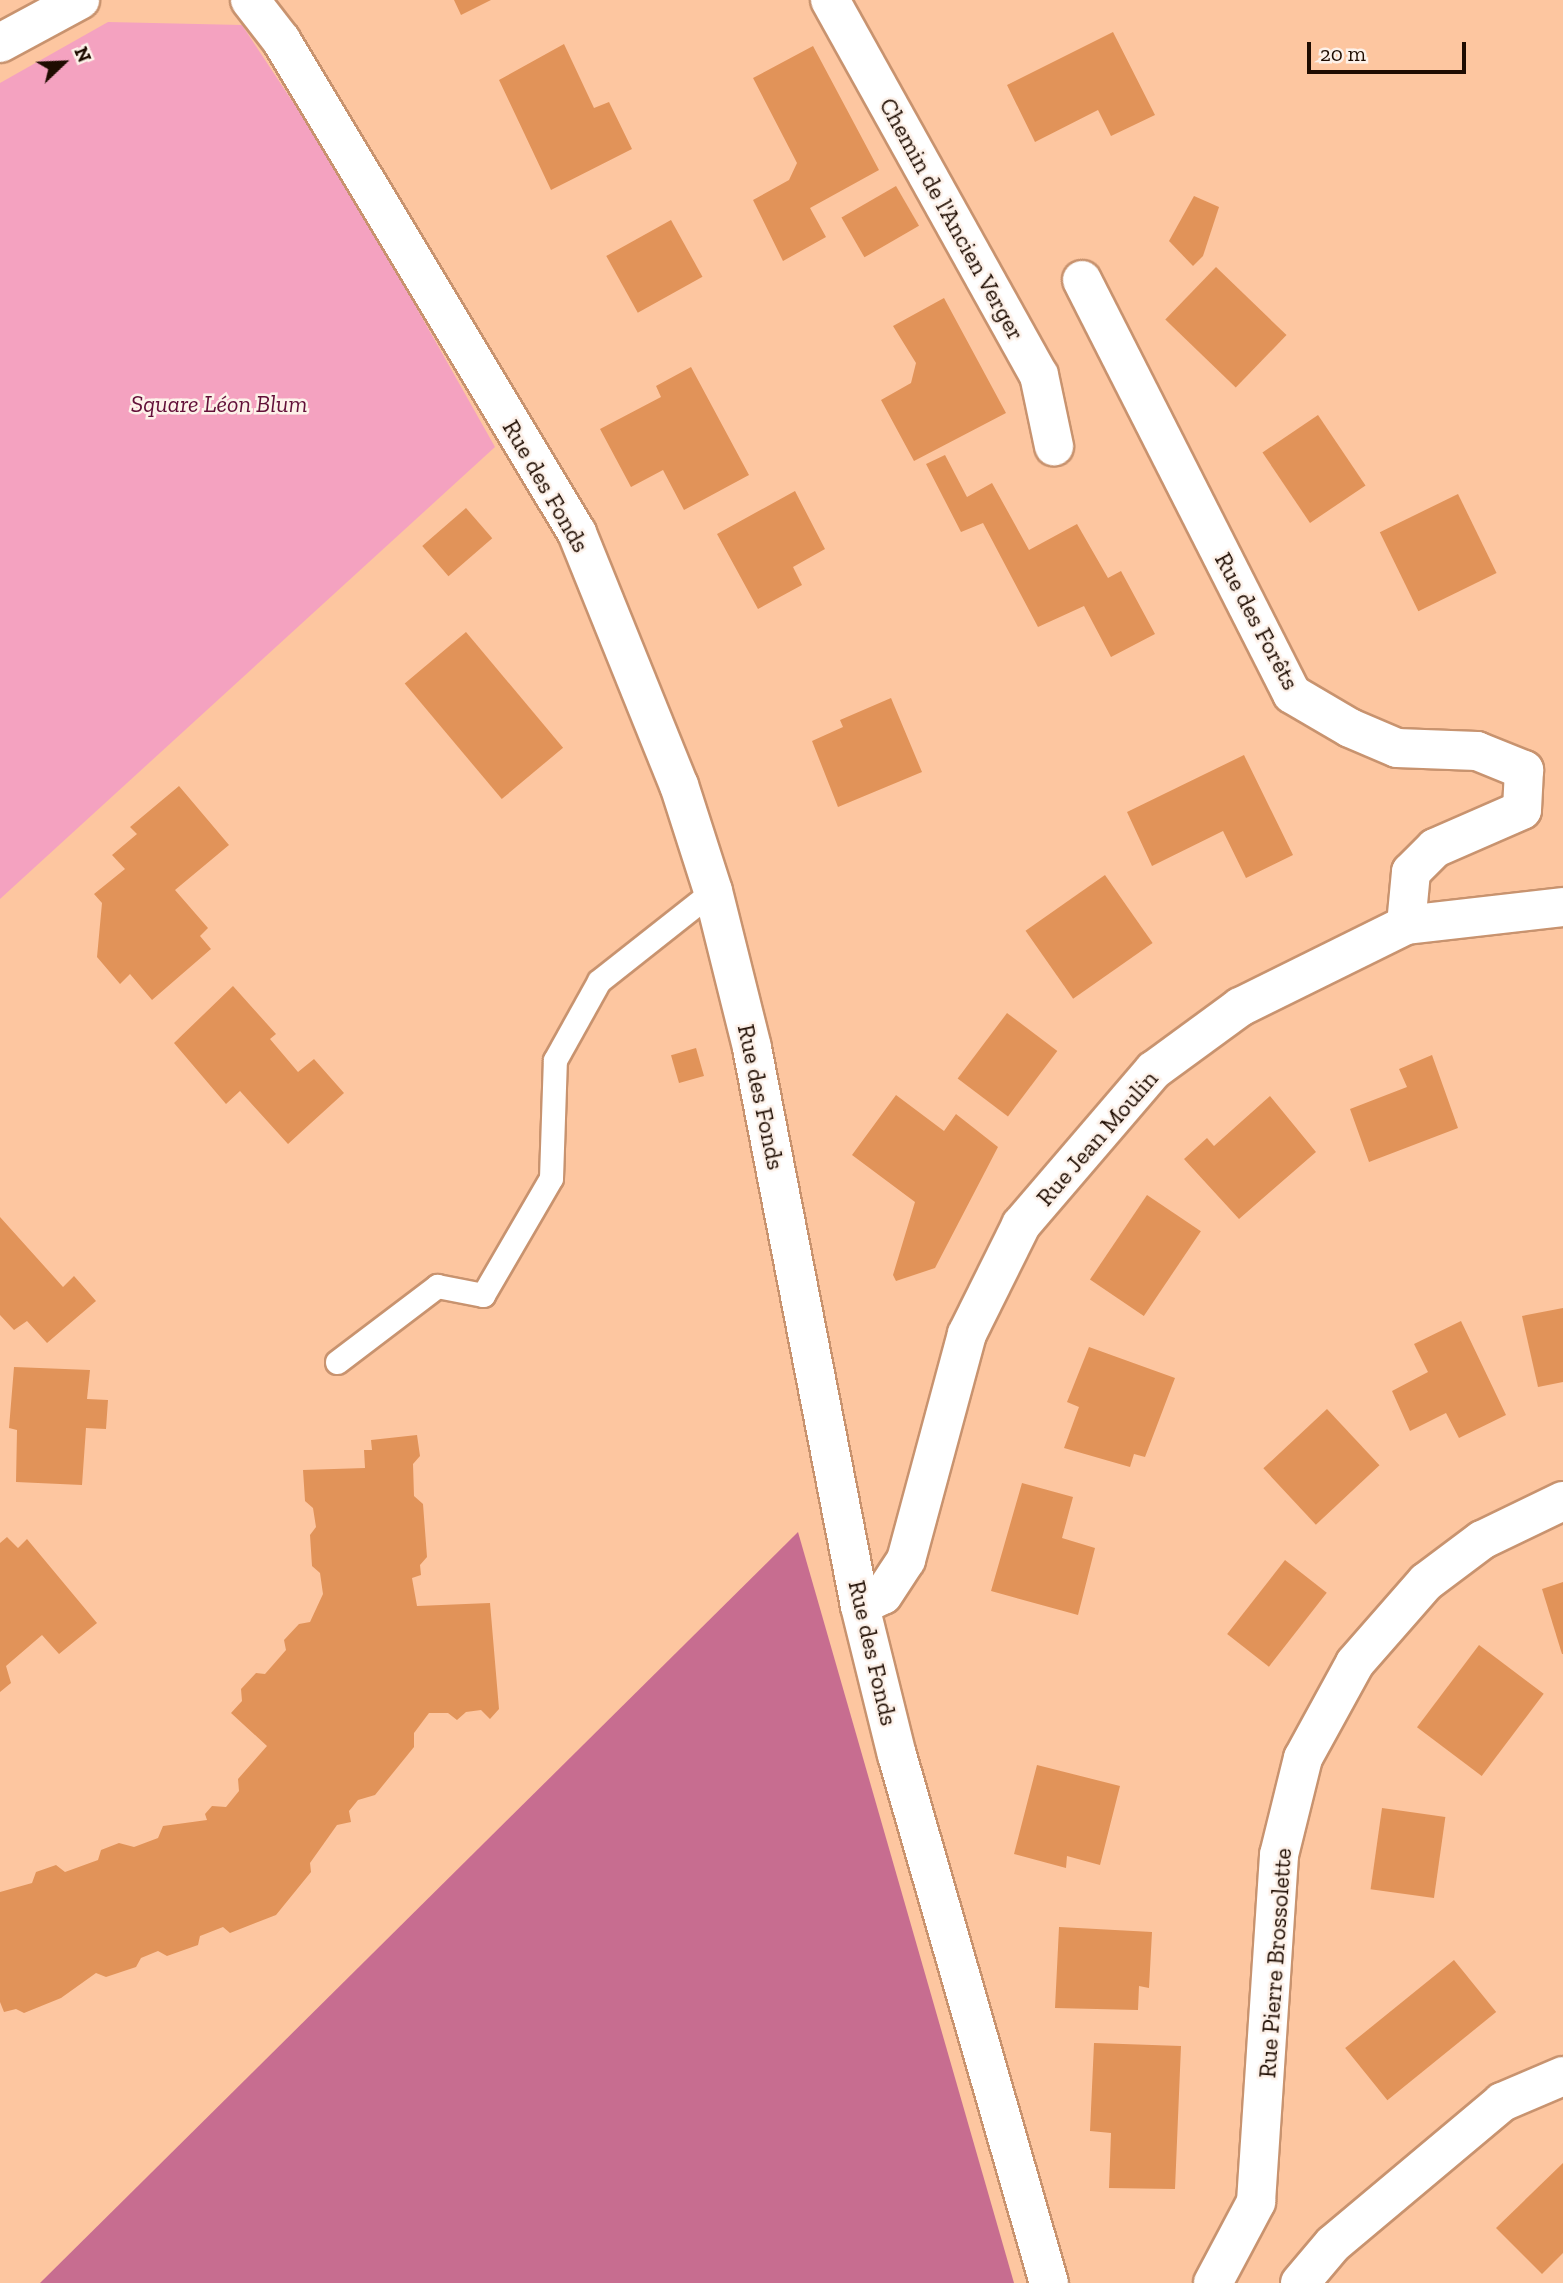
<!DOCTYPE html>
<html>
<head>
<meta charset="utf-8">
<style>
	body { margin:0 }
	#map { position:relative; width:1563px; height:2283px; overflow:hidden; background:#fdc6a0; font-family:"Zilla Slab",serif }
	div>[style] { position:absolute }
	.green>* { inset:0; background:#f4a2c0 }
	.forest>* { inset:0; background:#c76d90 }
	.building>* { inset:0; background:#e19359; transform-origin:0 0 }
	.roads { filter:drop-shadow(2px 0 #c8936f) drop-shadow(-2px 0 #c8936f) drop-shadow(0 2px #c8936f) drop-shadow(0 -2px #c8936f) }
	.service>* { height:23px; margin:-11.5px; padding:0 11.5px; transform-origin:11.5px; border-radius:11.5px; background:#fff }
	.minor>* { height:38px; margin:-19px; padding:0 19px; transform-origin:19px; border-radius:19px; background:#fff }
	span { translate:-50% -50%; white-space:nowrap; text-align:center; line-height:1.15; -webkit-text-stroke:5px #fdf1e9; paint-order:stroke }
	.street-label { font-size:24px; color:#1e0c01 }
	.park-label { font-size:24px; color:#620f38; font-style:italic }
	.north { position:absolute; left:28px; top:28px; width:70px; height:70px; -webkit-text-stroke:5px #fdf1e9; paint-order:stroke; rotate:67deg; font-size:19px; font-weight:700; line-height:28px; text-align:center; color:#1e0c01 }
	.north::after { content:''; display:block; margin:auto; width:24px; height:32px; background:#1e0c01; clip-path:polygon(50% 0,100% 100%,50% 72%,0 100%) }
	.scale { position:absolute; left:1307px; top:42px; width:159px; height:32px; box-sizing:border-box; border:4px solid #1e0c01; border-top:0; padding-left:9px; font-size:21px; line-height:24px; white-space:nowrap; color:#1e0c01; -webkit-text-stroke:5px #fdf1e9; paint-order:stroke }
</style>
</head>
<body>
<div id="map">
	<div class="green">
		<div style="clip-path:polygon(108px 22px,242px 25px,345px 181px,495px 447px,0 899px,0 83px)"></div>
	</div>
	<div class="forest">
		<div style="clip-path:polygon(798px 1532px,1014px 2283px,40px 2283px)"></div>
	</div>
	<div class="building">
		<div style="clip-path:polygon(454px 0,491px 0,461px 15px)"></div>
		<div style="clip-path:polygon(1113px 32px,1155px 115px,1111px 136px,1098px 110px,1035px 142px,1007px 85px)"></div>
		<div style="clip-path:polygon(564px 44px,594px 108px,609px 102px,632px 149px,551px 190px,499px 80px)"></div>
		<div style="clip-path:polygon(813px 46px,879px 170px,810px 208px,826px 237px,783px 261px,753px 200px,789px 180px,797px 163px,753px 78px)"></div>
		<div style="left:896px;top:186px;width:46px;height:63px;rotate:60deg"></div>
		<div style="clip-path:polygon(1194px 196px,1219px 207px,1203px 256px,1193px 266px,1169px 241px)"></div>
		<div style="left:671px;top:220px;width:65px;height:74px;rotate:61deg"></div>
		<div style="left:1216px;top:267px;width:98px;height:73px;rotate:44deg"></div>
		<div style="clip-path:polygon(944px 298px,1006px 413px,914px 461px,881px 400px,911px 383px,916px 363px,893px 326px)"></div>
		<div style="clip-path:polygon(691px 367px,749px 475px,684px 510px,663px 470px,631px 487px,600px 429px,661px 397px,656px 386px)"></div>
		<div style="left:1318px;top:415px;width:85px;height:67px;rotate:56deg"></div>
		<div style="clip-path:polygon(945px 455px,967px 497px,992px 483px,1029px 550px,1077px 524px,1108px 578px,1121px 571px,1155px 634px,1111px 657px,1084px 606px,1038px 627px,983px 523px,961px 532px,926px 464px)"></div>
		<div style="clip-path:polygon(795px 491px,825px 549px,793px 567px,802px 585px,758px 609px,717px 534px)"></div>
		<div style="left:1458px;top:494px;width:88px;height:87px;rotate:64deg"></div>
		<div style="left:466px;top:508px;width:40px;height:58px;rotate:49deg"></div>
		<div style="left:466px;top:632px;width:151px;height:80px;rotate:50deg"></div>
		<div style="clip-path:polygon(891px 698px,922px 772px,838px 807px,812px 741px,843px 727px,840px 720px)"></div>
		<div style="clip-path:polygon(1244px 755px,1293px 855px,1246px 878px,1223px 831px,1152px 866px,1127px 812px)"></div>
		<div style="clip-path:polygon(179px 786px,229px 845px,175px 890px,208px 928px,200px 936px,211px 949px,152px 1000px,130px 974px,120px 984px,97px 957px,102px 903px,94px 894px,125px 869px,112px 855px,137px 834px,130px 827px)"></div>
		<div style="left:1105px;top:875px;width:83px;height:97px;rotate:55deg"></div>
		<div style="clip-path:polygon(233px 986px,276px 1034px,270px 1039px,298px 1072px,314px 1059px,344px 1093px,288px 1144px,240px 1091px,226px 1104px,174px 1043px)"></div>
		<div style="left:1007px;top:1013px;width:63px;height:82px;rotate:37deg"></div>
		<div style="left:696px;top:1048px;width:29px;height:26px;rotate:74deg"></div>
		<div style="clip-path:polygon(1432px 1055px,1458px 1128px,1369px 1162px,1350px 1109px,1407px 1087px,1399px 1069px)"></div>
		<div style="clip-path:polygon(896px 1095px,944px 1131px,956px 1114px,998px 1147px,935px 1268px,896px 1281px,893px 1275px,915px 1202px,852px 1155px)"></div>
		<div style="clip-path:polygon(1270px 1096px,1316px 1152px,1239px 1219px,1184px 1159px,1207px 1138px,1214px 1146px)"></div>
		<div style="left:1147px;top:1195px;width:65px;height:102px;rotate:34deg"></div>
		<div style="clip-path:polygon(0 1217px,63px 1287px,74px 1276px,96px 1301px,47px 1343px,27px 1321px,14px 1330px,0 1315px)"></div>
		<div style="clip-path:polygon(1563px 1308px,1563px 1382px,1538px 1387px,1522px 1316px)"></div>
		<div style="clip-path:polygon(1461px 1321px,1506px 1415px,1459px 1438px,1446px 1413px,1410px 1431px,1392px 1391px,1428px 1372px,1414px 1344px)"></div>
		<div style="clip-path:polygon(1089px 1347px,1175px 1378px,1145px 1457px,1134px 1454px,1130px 1467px,1064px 1448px,1079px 1407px,1067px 1402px)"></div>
		<div style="clip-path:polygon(14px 1367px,90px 1370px,87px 1399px,108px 1400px,106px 1429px,86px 1428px,82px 1485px,16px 1482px,17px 1430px,9px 1428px)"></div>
		<div style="left:1327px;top:1409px;width:77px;height:87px;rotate:47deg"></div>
		<div style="clip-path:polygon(417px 1435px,420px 1456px,413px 1464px,414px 1496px,423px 1504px,427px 1557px,420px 1565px,421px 1575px,412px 1578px,417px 1606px,490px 1603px,499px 1709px,490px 1719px,481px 1710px,466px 1712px,457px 1720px,448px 1713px,429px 1713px,414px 1733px,414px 1747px,375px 1795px,358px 1800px,349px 1811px,351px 1822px,337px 1825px,310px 1863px,311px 1872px,276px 1915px,230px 1933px,223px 1927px,200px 1936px,198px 1945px,167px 1956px,158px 1951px,141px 1958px,136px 1967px,106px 1977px,96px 1973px,61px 1998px,24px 2013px,16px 2009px,4px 2012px,0 2002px,0 1892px,32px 1883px,36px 1872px,56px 1865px,65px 1872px,98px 1860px,101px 1850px,119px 1843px,134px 1847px,158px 1838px,163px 1826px,207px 1820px,205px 1814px,212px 1806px,226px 1807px,239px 1791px,238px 1779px,267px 1746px,231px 1713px,242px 1701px,241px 1689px,256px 1673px,265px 1674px,286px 1650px,284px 1640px,299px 1624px,310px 1622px,323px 1594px,320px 1573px,312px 1566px,310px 1535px,316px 1527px,313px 1508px,305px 1501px,303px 1470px,365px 1468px,364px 1450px,372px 1450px,371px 1440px)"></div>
		<div style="clip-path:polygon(1022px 1483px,1073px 1497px,1062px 1538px,1095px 1548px,1078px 1615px,991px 1591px)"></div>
		<div style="clip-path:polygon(7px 1537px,18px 1548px,27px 1539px,97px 1623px,59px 1654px,42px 1635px,6px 1666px,11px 1683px,0 1692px,0 1543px)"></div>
		<div style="left:1285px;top:1560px;width:53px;height:94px;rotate:38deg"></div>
		<div style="clip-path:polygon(1563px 1582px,1563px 1654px,1562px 1654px,1542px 1589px)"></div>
		<div style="left:1479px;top:1645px;width:81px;height:103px;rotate:37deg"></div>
		<div style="clip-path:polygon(1037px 1765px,1120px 1786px,1100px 1865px,1067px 1856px,1066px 1868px,1014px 1854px)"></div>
		<div style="left:1382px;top:1808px;width:64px;height:82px;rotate:8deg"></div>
		<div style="clip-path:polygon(1059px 1927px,1152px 1932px,1149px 1988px,1139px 1986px,1138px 2010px,1055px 2008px)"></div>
		<div style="left:1454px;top:1960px;width:67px;height:140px;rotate:51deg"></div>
		<div style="clip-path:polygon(1094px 2043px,1181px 2046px,1175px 2189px,1109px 2188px,1111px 2133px,1090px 2131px)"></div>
		<div style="clip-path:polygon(1563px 2163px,1563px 2253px,1542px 2274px,1496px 2228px)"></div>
	</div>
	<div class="roads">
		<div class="service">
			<div style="left:337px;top:1362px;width:126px;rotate:-37.2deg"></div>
			<div style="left:437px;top:1286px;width:47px;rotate:11.1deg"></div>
			<div style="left:483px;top:1295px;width:135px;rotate:-59.8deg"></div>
			<div style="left:551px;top:1178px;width:118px;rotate:-88.1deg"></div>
			<div style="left:555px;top:1060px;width:90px;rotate:-60.9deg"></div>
			<div style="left:599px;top:981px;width:145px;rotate:-38.3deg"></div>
		</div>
		<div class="minor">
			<div style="left:250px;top:0;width:51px;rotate:52.2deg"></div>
			<div style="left:281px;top:40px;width:575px;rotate:59.02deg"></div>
			<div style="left:577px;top:533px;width:272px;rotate:68deg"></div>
			<div style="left:679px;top:785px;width:111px;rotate:72.2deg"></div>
			<div style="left:713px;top:891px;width:162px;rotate:76deg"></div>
			<div style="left:752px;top:1048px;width:568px;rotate:79.05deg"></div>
			<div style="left:860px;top:1606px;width:154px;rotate:76.1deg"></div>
			<div style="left:897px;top:1755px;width:549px;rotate:73.94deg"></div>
			<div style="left:830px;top:0;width:429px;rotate:60.9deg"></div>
			<div style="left:1039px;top:375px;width:73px;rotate:78.1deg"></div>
			<div style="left:0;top:43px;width:91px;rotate:-28.3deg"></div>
			<div style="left:1082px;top:280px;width:464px;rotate:63.1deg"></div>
			<div style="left:1292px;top:694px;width:67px;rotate:30.4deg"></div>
			<div style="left:1350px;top:728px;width:51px;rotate:23.1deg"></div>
			<div style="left:1397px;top:748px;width:80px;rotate:2.1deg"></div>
			<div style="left:1477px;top:751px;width:51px;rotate:22deg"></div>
			<div style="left:1524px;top:770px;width:40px;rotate:92.9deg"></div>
			<div style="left:1522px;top:810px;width:95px;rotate:156.4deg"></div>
			<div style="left:1435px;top:848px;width:34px;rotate:135deg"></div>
			<div style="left:1411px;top:872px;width:53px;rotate:95.4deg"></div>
			<div style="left:860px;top:1606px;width:25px;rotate:-26deg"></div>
			<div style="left:883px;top:1595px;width:42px;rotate:-56.7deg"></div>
			<div style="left:906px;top:1560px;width:234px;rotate:-74.9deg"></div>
			<div style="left:967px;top:1334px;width:122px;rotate:-63.6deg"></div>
			<div style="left:1021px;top:1225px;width:204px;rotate:-49.4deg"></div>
			<div style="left:1154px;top:1070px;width:107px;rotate:-36.2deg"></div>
			<div style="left:1240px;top:1007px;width:185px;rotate:-26.3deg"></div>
			<div style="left:1406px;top:925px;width:158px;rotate:-6.5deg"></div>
			<div style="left:1213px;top:2283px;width:92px;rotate:-62deg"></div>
			<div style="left:1256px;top:2202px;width:348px;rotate:-86.2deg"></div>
			<div style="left:1279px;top:1855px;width:100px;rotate:-76.1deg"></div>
			<div style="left:1303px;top:1758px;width:108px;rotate:-61.3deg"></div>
			<div style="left:1355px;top:1663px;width:108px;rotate:-48.8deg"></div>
			<div style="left:1426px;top:1582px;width:70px;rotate:-36.9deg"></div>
			<div style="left:1482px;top:1540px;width:90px;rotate:-25.7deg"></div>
			<div style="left:1300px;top:2283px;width:51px;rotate:-49.8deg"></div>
			<div style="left:1333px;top:2244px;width:221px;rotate:-40deg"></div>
			<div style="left:1502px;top:2102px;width:66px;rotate:-23.1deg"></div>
		</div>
	</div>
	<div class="street-label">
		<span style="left:952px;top:219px;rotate:61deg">Chemin de l'Ancien Verger</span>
		<span style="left:546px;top:486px;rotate:60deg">Rue des Fonds</span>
		<span style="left:1257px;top:621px;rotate:62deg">Rue des Forêts</span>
		<span style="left:761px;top:1097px;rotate:78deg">Rue des Fonds</span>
		<span style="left:1097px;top:1138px;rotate:-49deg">Rue Jean Moulin</span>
		<span style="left:873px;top:1653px;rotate:77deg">Rue des Fonds</span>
		<span style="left:1275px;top:1963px;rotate:-86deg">Rue Pierre Brossolette</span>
	</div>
	<div class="park-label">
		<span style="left:219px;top:404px">Square Léon Blum</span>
	</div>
	<div class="north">N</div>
	<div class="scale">20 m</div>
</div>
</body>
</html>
